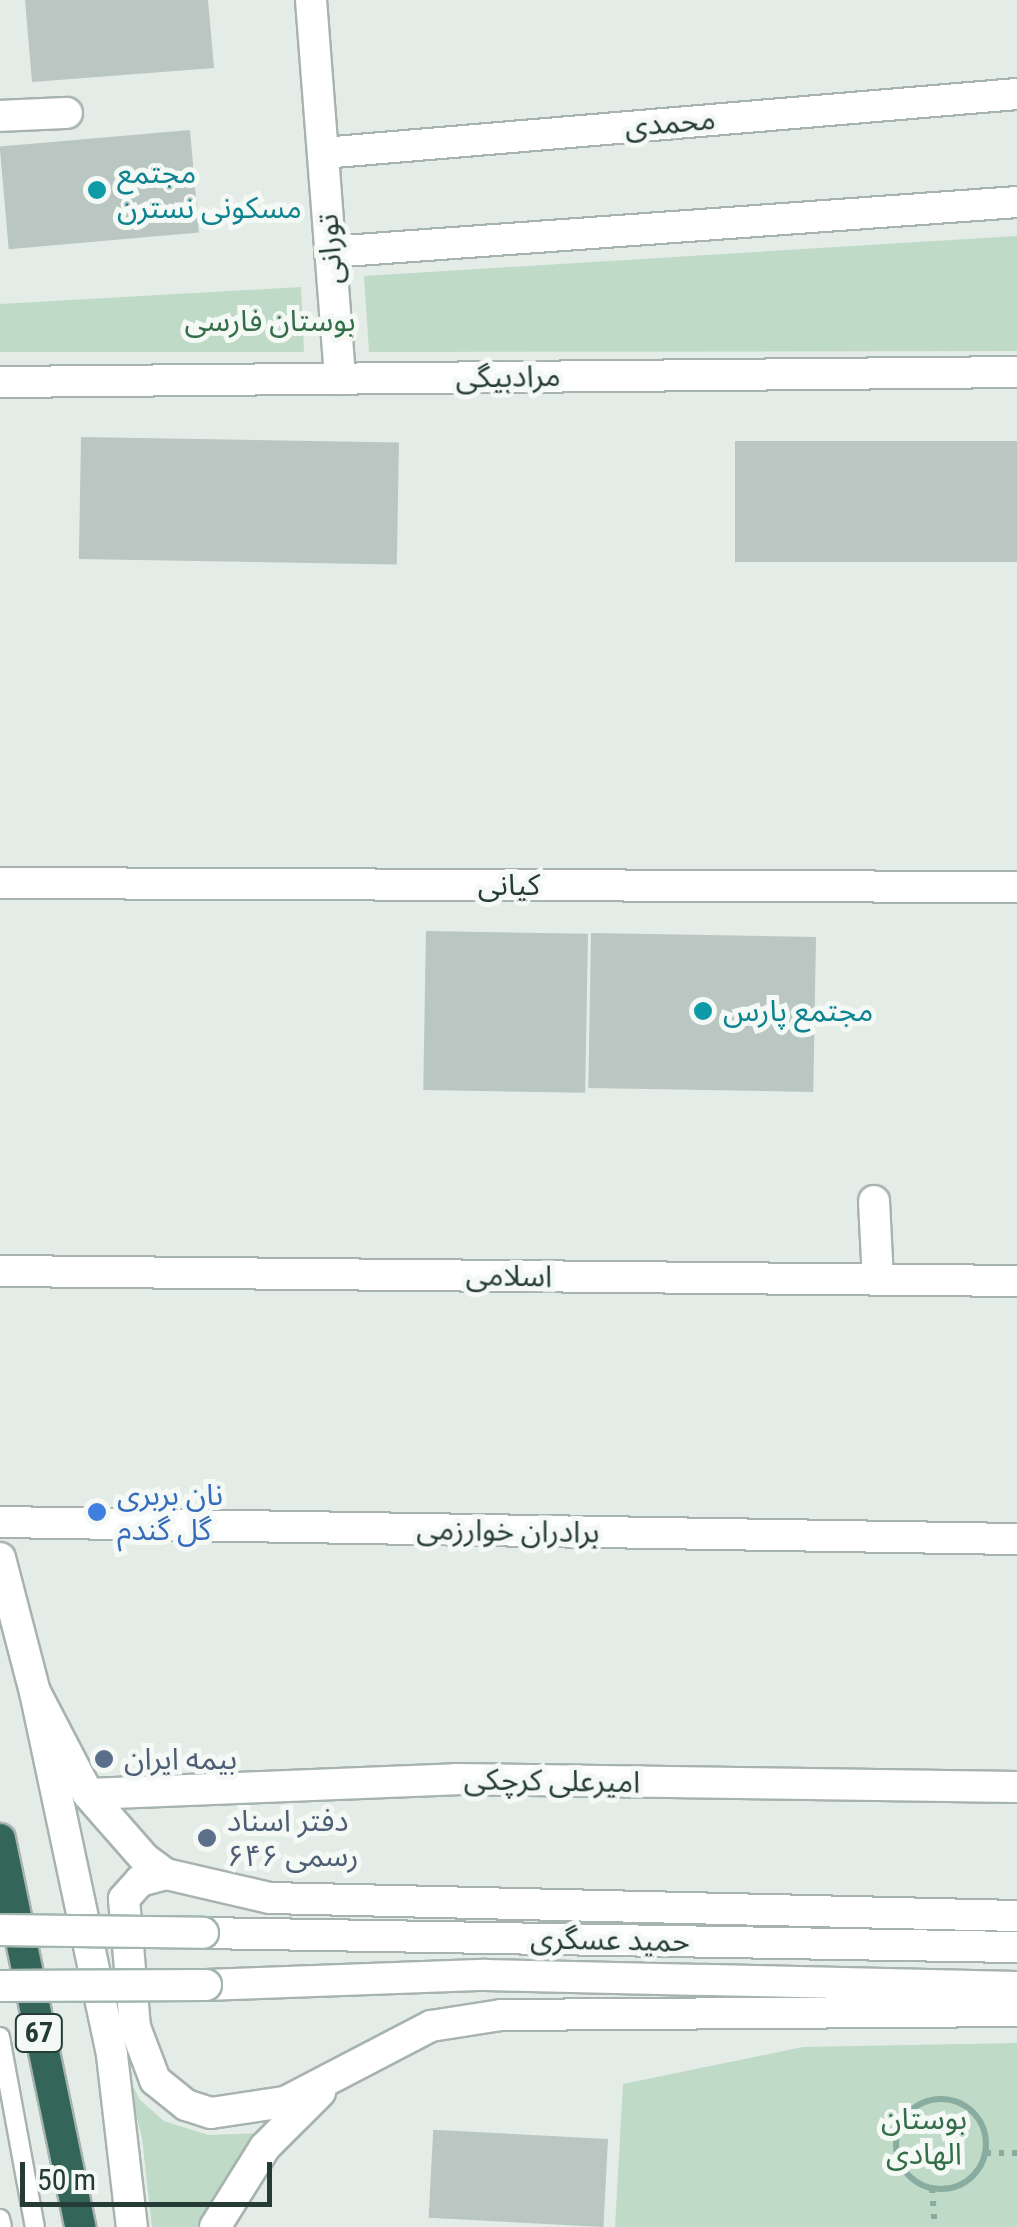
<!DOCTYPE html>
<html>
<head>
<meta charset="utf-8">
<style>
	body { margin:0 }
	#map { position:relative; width:1017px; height:2227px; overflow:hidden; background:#e4ece8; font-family:"Roboto Condensed","Noto Sans Arabic",sans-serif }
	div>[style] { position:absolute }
	.green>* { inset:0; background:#bfdac6 }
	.building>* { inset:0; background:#b9c6c1; transform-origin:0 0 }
	.path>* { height:6px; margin-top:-3px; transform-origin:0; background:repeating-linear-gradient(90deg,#88aca0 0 5px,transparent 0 13px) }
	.path>.ring { margin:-3px; padding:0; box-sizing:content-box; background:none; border:6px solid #88aca0; border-radius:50% }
	.roads { filter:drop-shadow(2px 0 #a7b3af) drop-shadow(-2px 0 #a7b3af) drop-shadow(0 2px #a7b3af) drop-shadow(0 -2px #a7b3af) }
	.lane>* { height:18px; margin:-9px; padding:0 9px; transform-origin:9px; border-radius:9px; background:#fff }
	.street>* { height:30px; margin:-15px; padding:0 15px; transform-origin:15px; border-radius:15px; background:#fff }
	.secondary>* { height:30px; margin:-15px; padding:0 15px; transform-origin:15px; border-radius:15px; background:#fff }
	.highway>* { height:30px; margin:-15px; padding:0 15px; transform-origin:15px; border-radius:15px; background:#346559 }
	.bridges { filter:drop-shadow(2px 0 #a3b6af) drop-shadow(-2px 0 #a3b6af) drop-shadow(0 2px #a3b6af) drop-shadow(0 -2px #a3b6af) }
	.secondary-bridge>* { height:30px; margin:-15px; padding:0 15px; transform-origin:15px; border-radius:15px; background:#fff }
	.dots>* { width:28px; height:28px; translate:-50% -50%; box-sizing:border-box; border:5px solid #f4f9f6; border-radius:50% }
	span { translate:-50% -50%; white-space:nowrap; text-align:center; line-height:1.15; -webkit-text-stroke:10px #f4f9f6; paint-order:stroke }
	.shield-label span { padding:2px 8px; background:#f4f9f6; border:2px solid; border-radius:8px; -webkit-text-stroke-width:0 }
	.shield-label { font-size:28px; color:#253b35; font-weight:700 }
	.street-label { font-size:30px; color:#253b35 }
	.culture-label { font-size:30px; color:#0d838f }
	.left { translate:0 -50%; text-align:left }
	.park-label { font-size:30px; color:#336e49 }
	.shop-label { font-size:30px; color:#366cbe }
	.service-label { font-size:30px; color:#4e5e75 }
	.scale { position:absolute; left:20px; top:2162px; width:252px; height:45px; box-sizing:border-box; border:5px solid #253b35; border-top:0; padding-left:12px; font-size:30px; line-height:35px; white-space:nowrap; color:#253b35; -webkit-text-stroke:8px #f4f9f6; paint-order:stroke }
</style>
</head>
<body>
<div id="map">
	<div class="green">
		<div style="clip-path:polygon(1017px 236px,1017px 351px,369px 352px,364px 276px)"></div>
		<div style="clip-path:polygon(301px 287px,304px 352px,0 352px,0 304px)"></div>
		<div style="clip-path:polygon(1017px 2043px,1017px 2227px,615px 2227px,623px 2084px,803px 2047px)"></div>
		<div style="clip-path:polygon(125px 2071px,140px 2100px,164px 2121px,208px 2135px,261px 2133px,197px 2227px,152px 2227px,142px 2138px)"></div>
	</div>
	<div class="building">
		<div style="clip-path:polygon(25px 0,208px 0,214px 68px,32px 82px)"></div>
		<div style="left:190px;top:130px;width:103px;height:191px;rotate:85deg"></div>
		<div style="left:81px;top:437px;width:318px;height:122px;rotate:1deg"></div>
		<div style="left:735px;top:441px;width:282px;height:121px"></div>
		<div style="left:426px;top:931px;width:162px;height:159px;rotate:1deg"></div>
		<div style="left:591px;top:933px;width:225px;height:155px;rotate:1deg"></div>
		<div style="left:608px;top:2139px;width:88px;height:175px;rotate:93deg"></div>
	</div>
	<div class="path">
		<div class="ring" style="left:896px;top:2099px;width:84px;height:84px"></div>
		<div style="left:986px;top:2153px;width:31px"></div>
		<div style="left:932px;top:2188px;width:39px;rotate:86deg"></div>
	</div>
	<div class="roads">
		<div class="lane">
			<div style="left:0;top:2037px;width:193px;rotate:79.6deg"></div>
			<div style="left:0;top:2219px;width:8px;rotate:76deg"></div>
		</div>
		<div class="street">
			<div style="left:311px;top:0;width:380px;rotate:85.6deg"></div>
			<div style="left:0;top:116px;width:67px;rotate:-2.6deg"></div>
			<div style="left:323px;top:153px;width:697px;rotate:-4.86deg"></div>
			<div style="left:330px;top:252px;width:689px;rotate:-4.16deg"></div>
			<div style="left:874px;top:1201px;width:78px;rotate:87.1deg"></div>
			<div style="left:0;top:1271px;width:1017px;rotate:0.56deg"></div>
			<div style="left:0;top:1522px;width:1017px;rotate:0.96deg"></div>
			<div style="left:88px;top:1794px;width:368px;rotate:-2.3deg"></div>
			<div style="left:456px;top:1779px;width:561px;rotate:0.82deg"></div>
		</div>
		<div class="secondary">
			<div style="left:0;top:382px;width:1017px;rotate:-0.56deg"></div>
			<div style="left:0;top:883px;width:1017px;rotate:0.23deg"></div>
			<div style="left:0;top:1558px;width:138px;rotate:75.4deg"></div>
			<div style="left:35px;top:1692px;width:371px;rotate:78deg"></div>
			<div style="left:112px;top:2055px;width:173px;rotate:83.4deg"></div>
			<div style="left:35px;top:1692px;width:115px;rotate:62.5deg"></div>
			<div style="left:88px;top:1794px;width:86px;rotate:48.8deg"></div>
			<div style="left:145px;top:1859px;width:26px;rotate:36deg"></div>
			<div style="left:166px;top:1874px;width:107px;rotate:13deg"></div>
			<div style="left:270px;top:1898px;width:747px;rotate:1.38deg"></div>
			<div style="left:166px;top:1874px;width:27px;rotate:165deg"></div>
			<div style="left:140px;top:1881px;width:24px;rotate:132deg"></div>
			<div style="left:124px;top:1899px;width:128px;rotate:85.1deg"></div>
			<div style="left:135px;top:2027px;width:57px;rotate:69.3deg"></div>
			<div style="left:155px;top:2080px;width:40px;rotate:39deg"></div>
			<div style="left:186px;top:2105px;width:26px;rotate:18deg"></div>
			<div style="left:211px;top:2113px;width:75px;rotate:-8.5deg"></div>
			<div style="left:285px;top:2102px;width:165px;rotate:-27.5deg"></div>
			<div style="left:431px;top:2026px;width:71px;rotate:-8.9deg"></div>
			<div style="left:501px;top:2015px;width:516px;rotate:-0.44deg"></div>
			<div style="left:203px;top:1933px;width:814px;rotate:0.99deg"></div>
			<div style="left:206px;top:1985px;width:279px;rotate:-2.1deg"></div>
			<div style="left:485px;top:1975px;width:532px;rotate:1.29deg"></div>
			<div style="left:215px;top:2227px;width:94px;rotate:-58deg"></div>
			<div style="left:265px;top:2147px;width:78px;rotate:-45deg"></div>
		</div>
		<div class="highway">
			<div style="left:0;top:1839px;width:396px;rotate:78.3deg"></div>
		</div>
	</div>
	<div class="bridges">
		<div class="secondary-bridge">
			<div style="left:0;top:1930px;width:203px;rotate:0.8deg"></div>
			<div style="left:0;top:1986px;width:206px;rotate:-0.3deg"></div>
		</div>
	</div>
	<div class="dots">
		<div style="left:97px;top:190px;background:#0f9aa8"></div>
		<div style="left:703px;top:1011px;background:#0f9aa8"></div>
		<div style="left:97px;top:1512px;background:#3f7fe0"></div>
		<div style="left:104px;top:1759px;background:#5c6f8a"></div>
		<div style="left:207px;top:1838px;background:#5c6f8a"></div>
	</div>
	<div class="shield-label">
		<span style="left:39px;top:2033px">67</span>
	</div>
	<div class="street-label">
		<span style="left:670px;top:123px;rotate:-5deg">محمدی</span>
		<span style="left:330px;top:249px;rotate:-94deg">تورانی</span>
		<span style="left:508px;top:377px;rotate:-1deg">مرادبیگی</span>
		<span style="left:509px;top:885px">کیانی</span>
		<span style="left:509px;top:1276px;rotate:1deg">اسلامی</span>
		<span style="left:508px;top:1531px;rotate:1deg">برادران خوارزمی</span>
		<span style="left:552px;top:1781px;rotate:1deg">امیرعلی کرچکی</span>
		<span style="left:610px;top:1940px;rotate:1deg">حمید عسگری</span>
	</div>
	<div class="culture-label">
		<span class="left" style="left:117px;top:190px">مجتمع<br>مسکونی نسترن</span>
		<span class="left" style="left:723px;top:1011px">مجتمع پارس</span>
	</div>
	<div class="park-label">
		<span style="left:270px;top:321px">بوستان فارسی</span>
		<span style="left:924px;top:2136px">بوستان<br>الهادی</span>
	</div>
	<div class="shop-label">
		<span class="left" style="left:117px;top:1512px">نان بربری<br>گل گندم</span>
	</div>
	<div class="service-label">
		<span class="left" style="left:124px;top:1759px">بیمه ایران</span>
		<span class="left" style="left:227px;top:1838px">دفتر اسناد<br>رسمی ۶۴۶</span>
	</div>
	<div class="scale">50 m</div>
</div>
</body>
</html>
